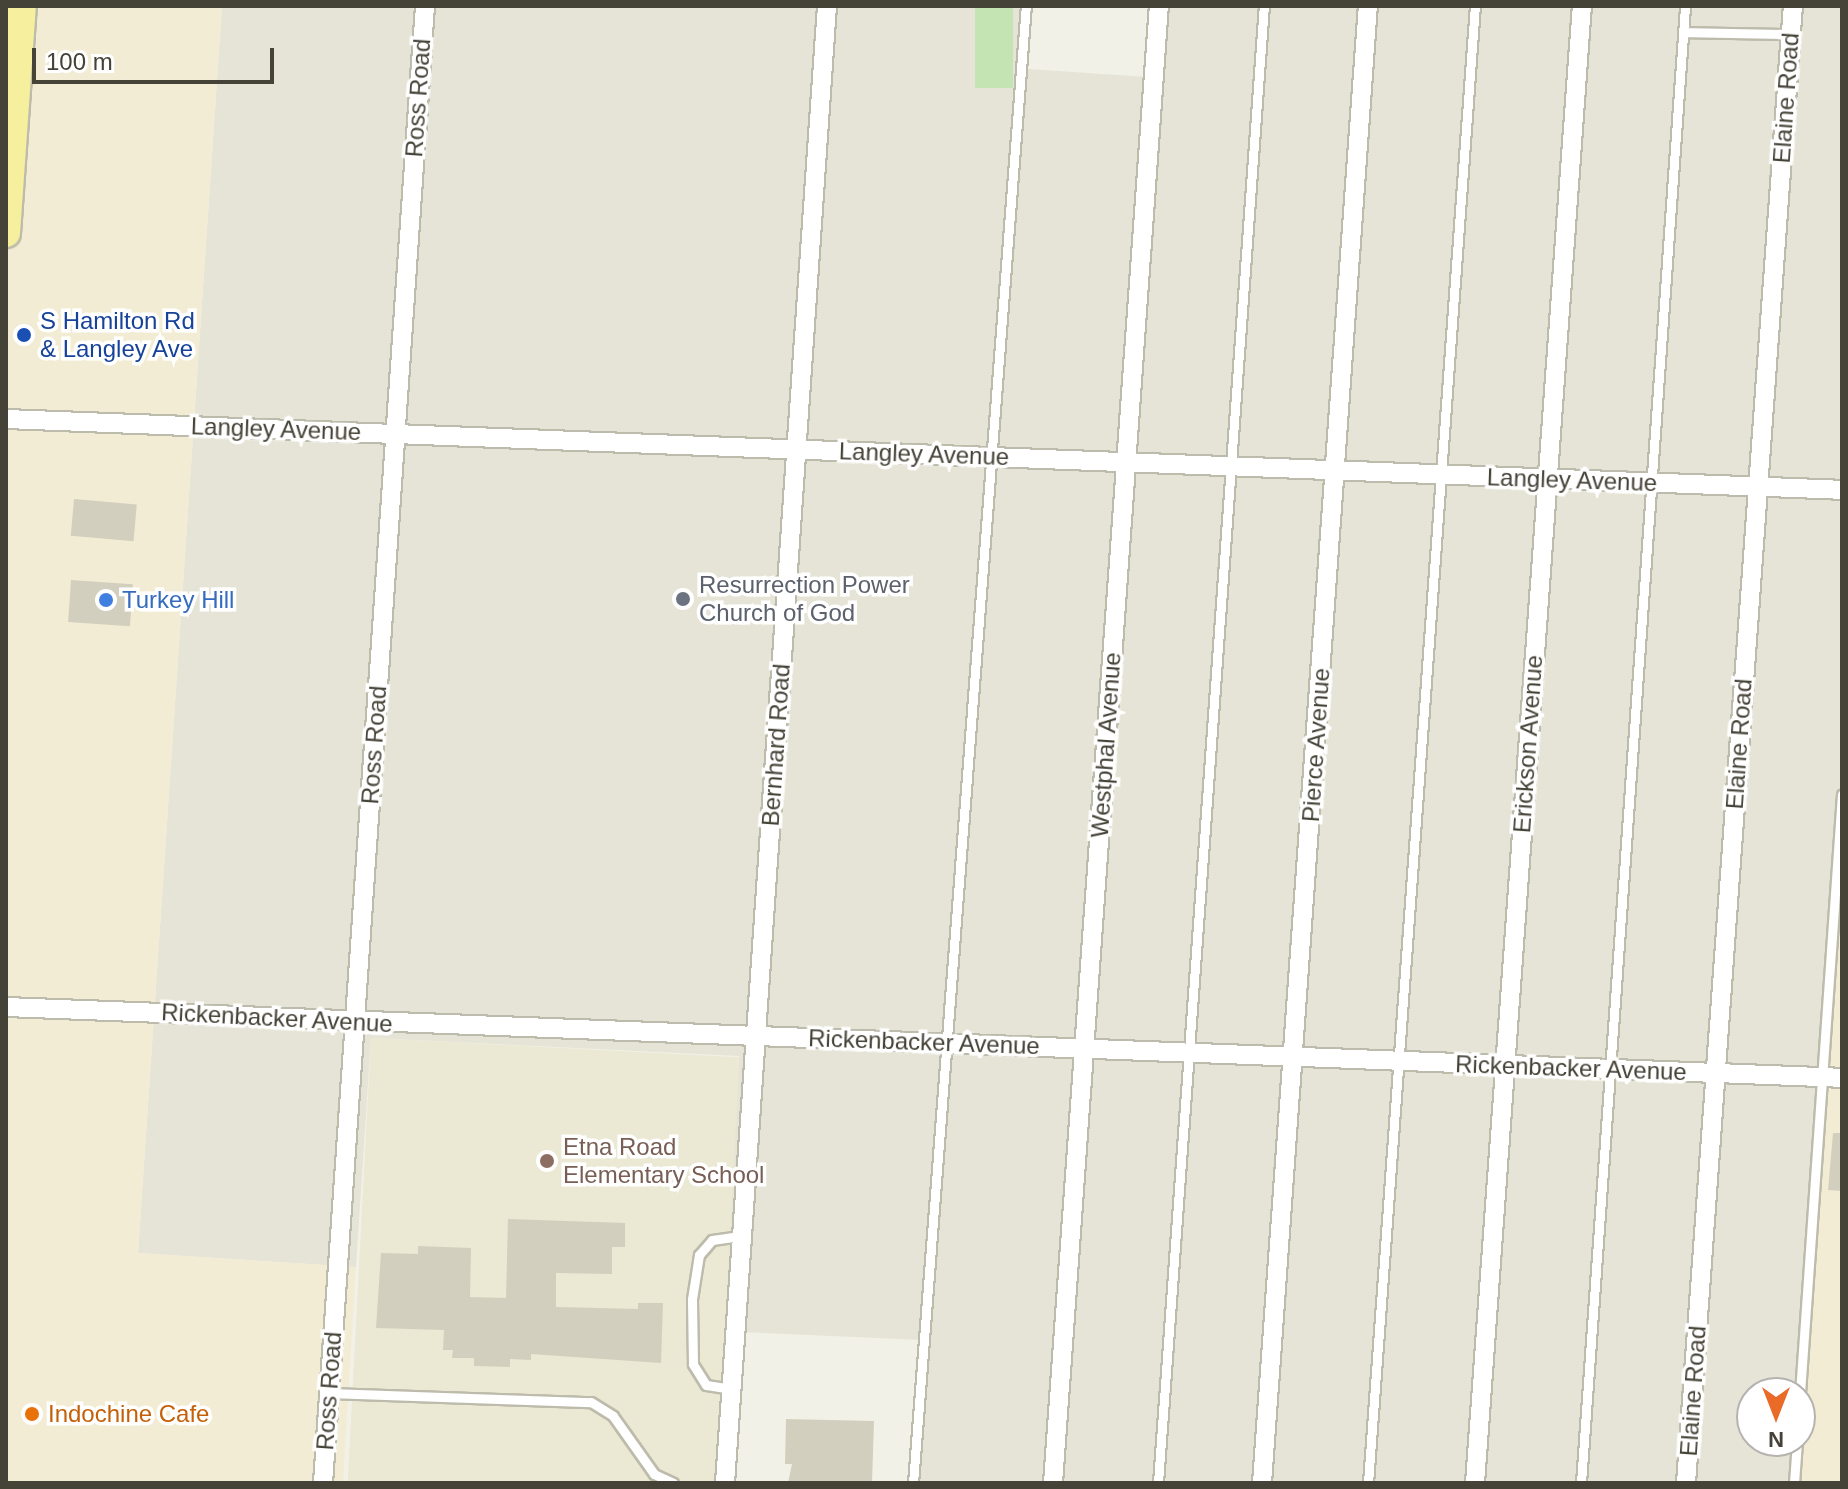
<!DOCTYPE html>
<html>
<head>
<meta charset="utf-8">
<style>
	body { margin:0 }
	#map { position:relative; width:1848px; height:1489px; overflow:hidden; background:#f2f1e8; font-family:Helvetica,sans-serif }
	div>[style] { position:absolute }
	.residential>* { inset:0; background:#e6e4d6 }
	.commercial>* { inset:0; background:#f3ecd4 }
	.education>* { inset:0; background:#ebe8d3; transform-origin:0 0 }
	.green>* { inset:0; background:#c4e4b3; transform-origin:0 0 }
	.building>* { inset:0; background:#d3cfbe; transform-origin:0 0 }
	.roads { filter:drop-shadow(2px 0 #bdbbab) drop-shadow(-2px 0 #bdbbab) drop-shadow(0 2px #bdbbab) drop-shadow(0 -2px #bdbbab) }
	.service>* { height:9px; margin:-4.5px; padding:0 4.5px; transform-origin:4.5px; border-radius:4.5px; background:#fff }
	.minor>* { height:18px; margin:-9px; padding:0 9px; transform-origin:9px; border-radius:9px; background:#fff }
	.primary>* { height:28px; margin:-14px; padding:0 14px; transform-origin:14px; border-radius:14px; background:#f6ef9d }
	.dots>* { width:22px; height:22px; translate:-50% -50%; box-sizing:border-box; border:4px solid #fff; border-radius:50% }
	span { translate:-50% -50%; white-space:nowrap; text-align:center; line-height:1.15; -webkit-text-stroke:7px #fff; paint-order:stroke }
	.street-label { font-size:24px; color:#454237 }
	.transit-label { font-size:24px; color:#164399 }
	.left { translate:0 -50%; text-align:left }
	.worship-label { font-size:24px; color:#5b616d }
	.shop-label { font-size:24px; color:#366cbe }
	.education-label { font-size:24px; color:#785e54 }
	.food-label { font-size:24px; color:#c56008 }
	.frame { position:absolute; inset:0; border:8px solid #454237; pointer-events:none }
	.north { position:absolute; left:1736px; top:1377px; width:80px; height:80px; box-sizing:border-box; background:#fff; border:2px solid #b5b3af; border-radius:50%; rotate:180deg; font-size:22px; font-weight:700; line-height:32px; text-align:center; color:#454237 }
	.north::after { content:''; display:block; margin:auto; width:28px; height:36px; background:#ea6b28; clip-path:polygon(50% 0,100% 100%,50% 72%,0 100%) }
	.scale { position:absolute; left:32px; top:48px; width:242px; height:36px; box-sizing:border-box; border:4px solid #454237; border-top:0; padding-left:10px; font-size:24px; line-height:28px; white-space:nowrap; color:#454237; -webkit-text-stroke:6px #fff; paint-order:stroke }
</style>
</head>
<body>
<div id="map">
	<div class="residential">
		<div style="clip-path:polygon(222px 6px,1032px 6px,1028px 69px,1148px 77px,1153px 6px,1842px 6px,1842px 798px,1799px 1393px,1752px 1393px,1752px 1441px,1795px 1441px,1792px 1483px,910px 1483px,923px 1340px,718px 1331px,739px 1056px,371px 1038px,356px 1267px,138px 1253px)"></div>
	</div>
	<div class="commercial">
		<div style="clip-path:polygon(6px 6px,222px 6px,138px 1253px,356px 1267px,343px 1483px,6px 1483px,6px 249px,13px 142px,6px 141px)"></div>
		<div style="clip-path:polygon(1842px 798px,1842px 1483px,1792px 1483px,1800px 1441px)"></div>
	</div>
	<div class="education">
		<div style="left:371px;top:1038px;width:369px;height:446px;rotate:3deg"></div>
	</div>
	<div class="green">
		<div style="left:975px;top:6px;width:38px;height:82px"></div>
	</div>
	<div class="building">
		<div style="left:74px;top:499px;width:63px;height:37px;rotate:5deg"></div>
		<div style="left:71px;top:580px;width:62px;height:42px;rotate:4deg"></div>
		<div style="clip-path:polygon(1833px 1133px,1842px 1133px,1842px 1191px,1828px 1190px)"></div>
		<div style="clip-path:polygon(508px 1219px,625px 1223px,625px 1247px,612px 1247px,612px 1274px,556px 1273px,556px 1307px,638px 1309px,638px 1303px,663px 1303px,661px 1363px,531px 1354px,531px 1360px,510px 1359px,510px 1367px,474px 1366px,474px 1358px,452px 1358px,453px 1350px,443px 1350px,444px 1330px,376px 1328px,381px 1253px,418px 1254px,418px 1246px,471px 1248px,470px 1297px,506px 1298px)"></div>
		<div style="clip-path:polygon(786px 1419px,874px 1421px,872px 1483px,788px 1483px,792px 1464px,785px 1464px)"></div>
	</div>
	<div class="roads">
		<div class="service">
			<div style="left:1683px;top:32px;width:108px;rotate:1.1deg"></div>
			<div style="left:732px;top:1389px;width:26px;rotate:-171deg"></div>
			<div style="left:706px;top:1385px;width:25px;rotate:-122deg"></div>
			<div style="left:693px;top:1364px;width:65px;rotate:-90.9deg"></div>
			<div style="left:692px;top:1299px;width:45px;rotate:-81deg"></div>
			<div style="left:699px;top:1255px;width:20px;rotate:-49deg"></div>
			<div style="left:712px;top:1240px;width:30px;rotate:-8deg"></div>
			<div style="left:329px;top:1393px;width:262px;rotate:2deg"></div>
			<div style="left:591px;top:1402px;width:26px;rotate:32deg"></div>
			<div style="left:613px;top:1416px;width:71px;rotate:54.7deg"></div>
			<div style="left:654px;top:1474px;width:21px;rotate:25deg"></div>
			<div style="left:1800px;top:1393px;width:600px;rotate:-85.99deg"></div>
			<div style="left:913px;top:1483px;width:1481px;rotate:-85.63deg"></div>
			<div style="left:1158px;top:1483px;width:1481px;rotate:-85.9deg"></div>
			<div style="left:1368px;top:1483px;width:1481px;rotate:-85.86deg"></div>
			<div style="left:1581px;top:1483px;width:1481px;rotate:-85.97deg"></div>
			<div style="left:1794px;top:1483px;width:42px;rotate:-85.9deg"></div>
		</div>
		<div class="minor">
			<div style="left:6px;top:419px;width:1837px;rotate:2.21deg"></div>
			<div style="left:6px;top:1007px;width:1837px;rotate:2.21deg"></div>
			<div style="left:323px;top:1483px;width:1481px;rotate:-86.05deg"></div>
			<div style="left:725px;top:1483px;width:1481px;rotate:-86.05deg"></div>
			<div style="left:1053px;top:1483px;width:1481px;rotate:-85.9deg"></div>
			<div style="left:1262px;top:1483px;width:1481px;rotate:-85.9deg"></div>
			<div style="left:1475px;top:1483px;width:1481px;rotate:-85.86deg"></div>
			<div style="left:1686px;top:1483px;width:1481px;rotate:-85.86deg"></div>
		</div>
		<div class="primary">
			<div style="left:6px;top:233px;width:228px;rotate:-86deg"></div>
		</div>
	</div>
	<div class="dots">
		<div style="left:24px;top:335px;background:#1a4fb4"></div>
		<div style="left:683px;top:599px;background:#6b7280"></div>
		<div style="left:106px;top:600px;background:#3f7fe0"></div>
		<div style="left:547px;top:1161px;background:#8d6e63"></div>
		<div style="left:32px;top:1414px;background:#e8710a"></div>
	</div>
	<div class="street-label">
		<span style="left:418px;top:98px;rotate:-86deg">Ross Road</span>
		<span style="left:1786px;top:98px;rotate:-86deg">Elaine Road</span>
		<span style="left:276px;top:429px;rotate:2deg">Langley Avenue</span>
		<span style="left:924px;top:454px;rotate:2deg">Langley Avenue</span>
		<span style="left:1572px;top:480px;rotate:2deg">Langley Avenue</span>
		<span style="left:1528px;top:744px;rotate:-86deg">Erickson Avenue</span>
		<span style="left:1739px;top:744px;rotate:-86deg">Elaine Road</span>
		<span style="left:374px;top:745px;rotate:-86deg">Ross Road</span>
		<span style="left:776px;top:745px;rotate:-86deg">Bernhard Road</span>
		<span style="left:1106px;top:745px;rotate:-86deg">Westphal Avenue</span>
		<span style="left:1316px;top:745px;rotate:-86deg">Pierce Avenue</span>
		<span style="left:277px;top:1018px;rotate:3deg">Rickenbacker Avenue</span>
		<span style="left:924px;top:1042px;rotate:2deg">Rickenbacker Avenue</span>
		<span style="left:1571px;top:1068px;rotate:2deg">Rickenbacker Avenue</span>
		<span style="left:329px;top:1391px;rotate:-86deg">Ross Road</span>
		<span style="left:1693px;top:1391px;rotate:-86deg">Elaine Road</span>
	</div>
	<div class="transit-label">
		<span class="left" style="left:40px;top:335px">S Hamilton Rd<br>&amp; Langley Ave</span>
	</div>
	<div class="worship-label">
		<span class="left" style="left:699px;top:599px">Resurrection Power<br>Church of God</span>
	</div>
	<div class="shop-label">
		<span class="left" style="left:122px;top:600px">Turkey Hill</span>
	</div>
	<div class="education-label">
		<span class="left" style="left:563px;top:1161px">Etna Road<br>Elementary School</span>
	</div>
	<div class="food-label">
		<span class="left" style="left:48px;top:1414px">Indochine Cafe</span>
	</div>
	<div class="frame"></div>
	<div class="north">N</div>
	<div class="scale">100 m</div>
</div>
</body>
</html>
